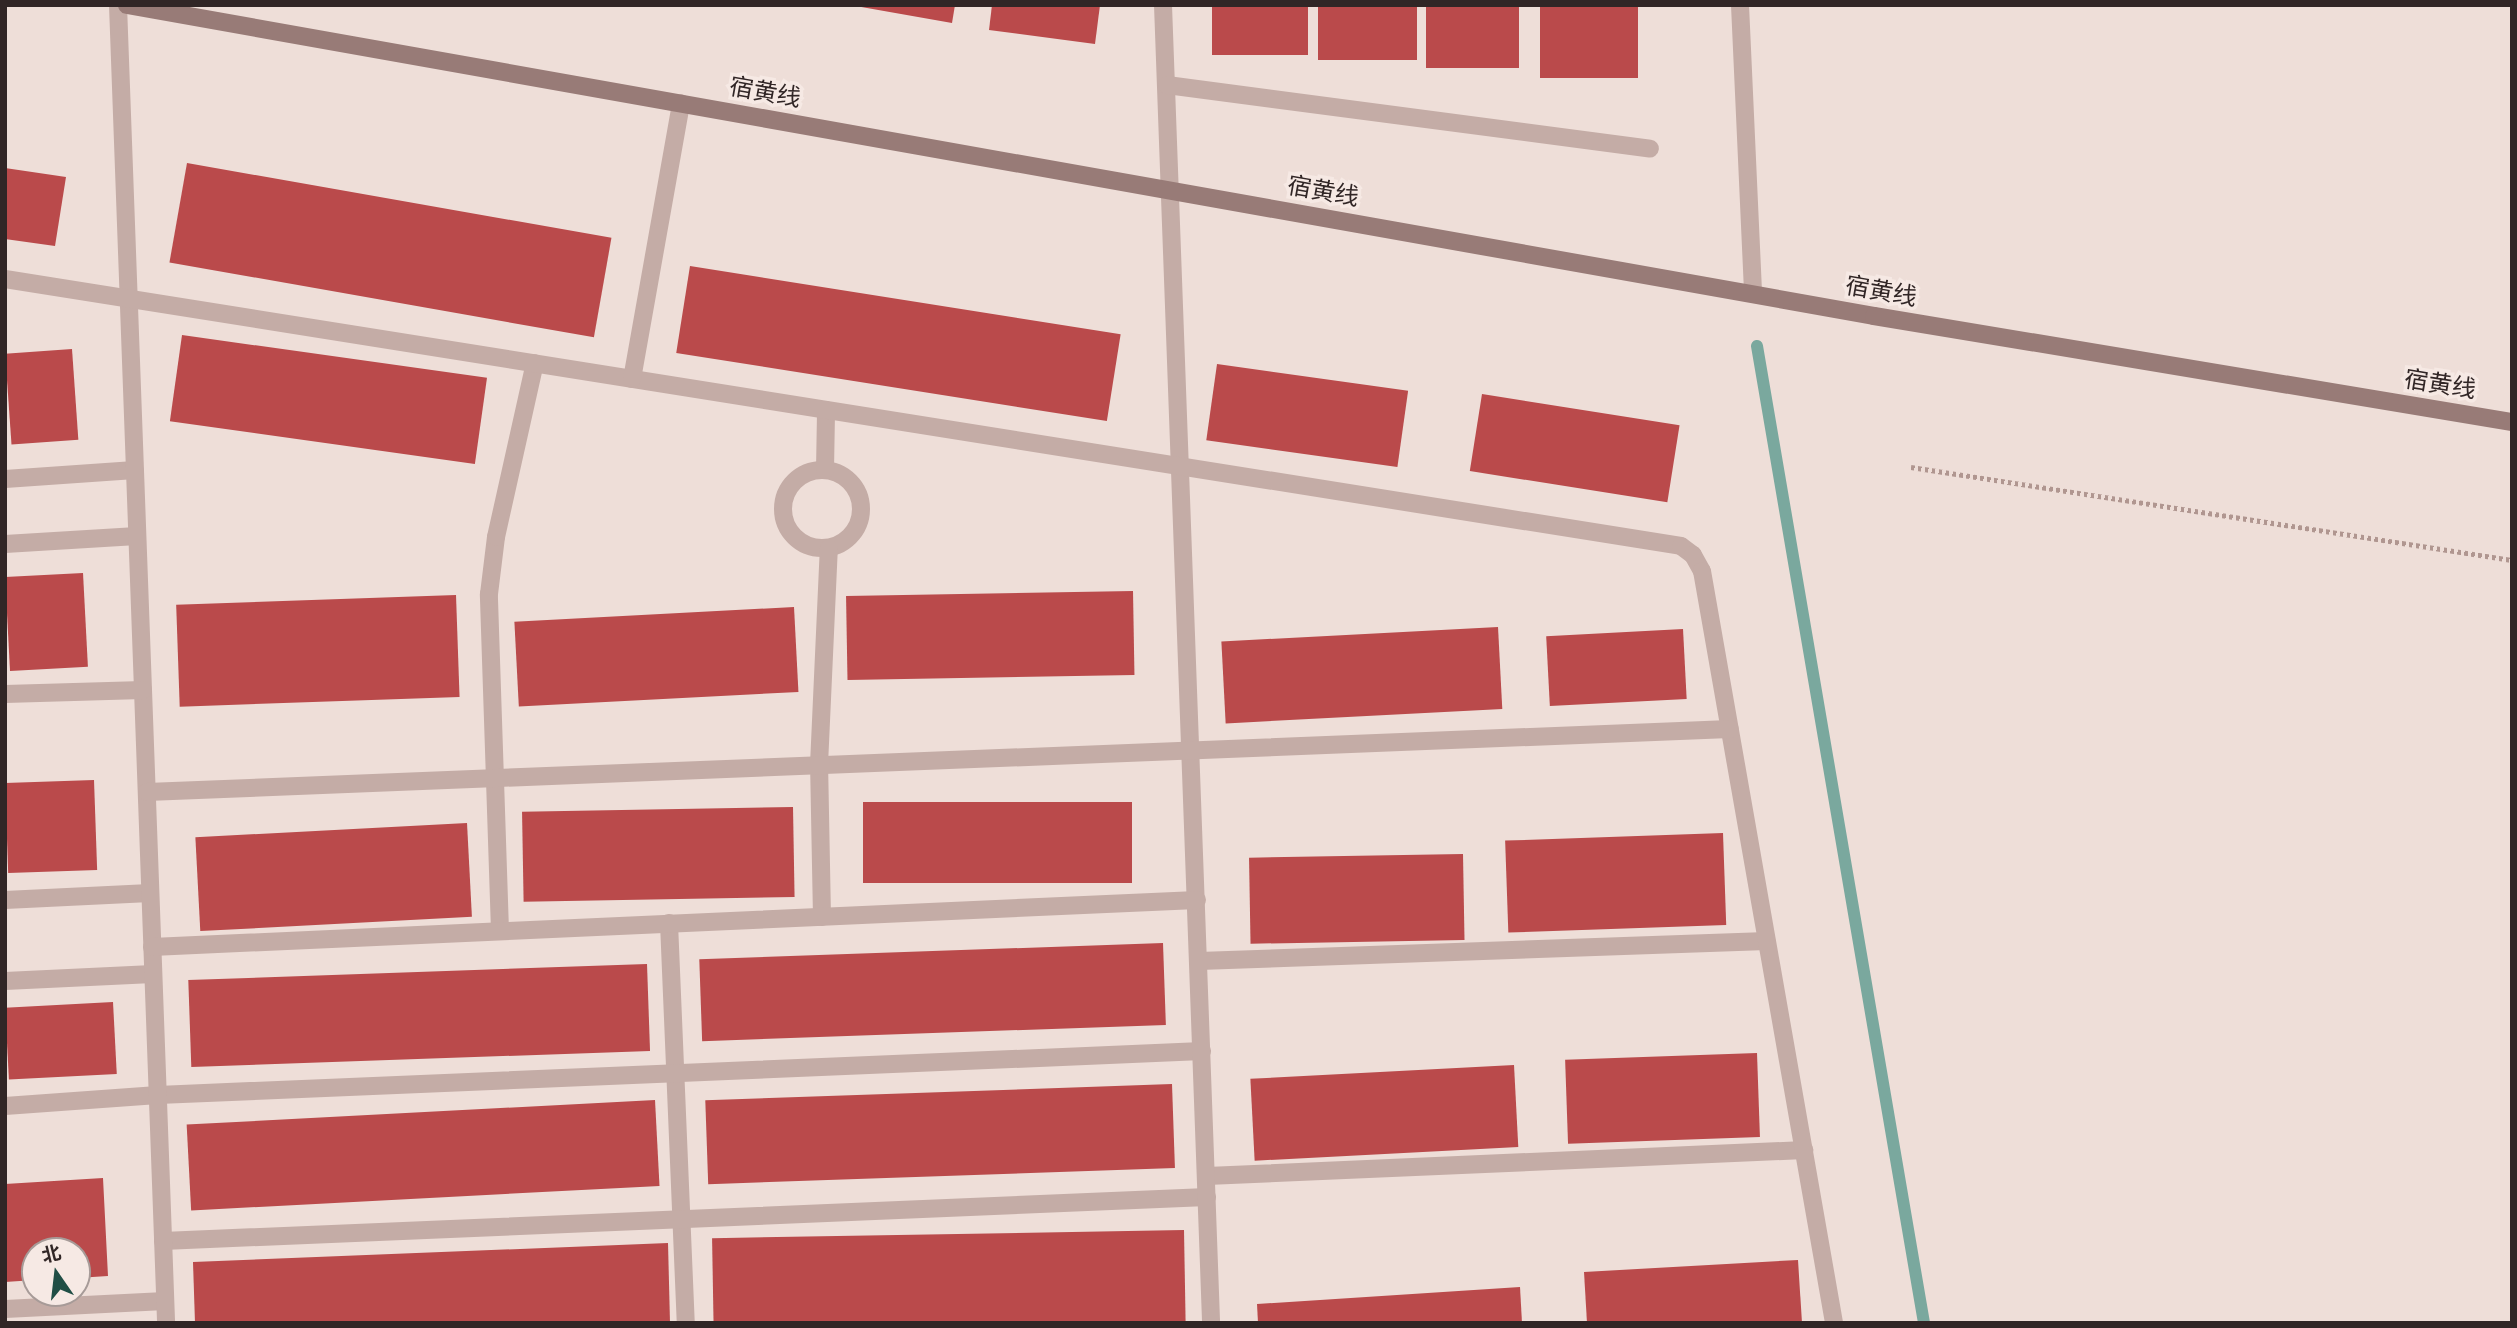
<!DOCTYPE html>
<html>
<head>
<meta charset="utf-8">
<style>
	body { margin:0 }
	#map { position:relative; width:2517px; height:1328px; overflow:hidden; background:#eeded8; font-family:"DejaVu Sans","Noto Sans SC",sans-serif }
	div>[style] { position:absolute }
	.stream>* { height:12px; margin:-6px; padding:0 6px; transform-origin:6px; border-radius:6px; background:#7aa89e }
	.building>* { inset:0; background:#ba4a4b; transform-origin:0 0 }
	.path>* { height:4.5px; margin-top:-2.25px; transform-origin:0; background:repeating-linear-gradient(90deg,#b09690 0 3.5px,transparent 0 7px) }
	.lane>* { height:18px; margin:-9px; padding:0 9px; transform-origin:9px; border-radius:9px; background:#c4aca6 }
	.lane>.ring { margin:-9px; padding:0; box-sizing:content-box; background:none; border:18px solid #c4aca6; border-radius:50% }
	.street>* { height:18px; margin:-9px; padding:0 9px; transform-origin:9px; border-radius:9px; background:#c4aca6 }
	.secondary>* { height:18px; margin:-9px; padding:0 9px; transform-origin:9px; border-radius:9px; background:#987b77 }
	span { translate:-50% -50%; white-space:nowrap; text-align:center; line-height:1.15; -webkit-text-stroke:7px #f6e9e4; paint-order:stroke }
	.street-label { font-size:24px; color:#312626 }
	.frame { position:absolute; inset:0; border:7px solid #312626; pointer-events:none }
	.north { position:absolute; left:21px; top:1237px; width:70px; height:70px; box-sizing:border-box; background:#f6e9e4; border:2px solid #a79b98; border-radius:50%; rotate:346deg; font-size:19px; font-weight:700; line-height:28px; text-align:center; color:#312626 }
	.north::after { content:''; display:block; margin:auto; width:24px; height:32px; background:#204e45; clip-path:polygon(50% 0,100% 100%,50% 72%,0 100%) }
</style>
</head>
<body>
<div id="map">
	<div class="stream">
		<div style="left:1757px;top:346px;width:991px;rotate:80.3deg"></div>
	</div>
	<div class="building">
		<div style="clip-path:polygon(850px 5px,955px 5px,952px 23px)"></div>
		<div style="clip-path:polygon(992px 5px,1100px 5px,1095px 44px,989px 30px)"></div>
		<div style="left:1212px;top:5px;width:96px;height:50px"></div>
		<div style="left:1318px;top:5px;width:99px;height:55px"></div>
		<div style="left:1426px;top:5px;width:93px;height:63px"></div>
		<div style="left:1540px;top:5px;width:98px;height:73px"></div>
		<div style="left:187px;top:163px;width:431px;height:101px;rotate:10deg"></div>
		<div style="clip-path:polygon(5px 168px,66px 177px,55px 246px,5px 239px)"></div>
		<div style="left:690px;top:266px;width:436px;height:88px;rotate:9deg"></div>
		<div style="left:182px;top:335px;width:308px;height:87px;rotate:8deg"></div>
		<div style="left:72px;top:349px;width:91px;height:67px;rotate:86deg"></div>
		<div style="left:1217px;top:364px;width:193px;height:77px;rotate:8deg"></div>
		<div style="left:1482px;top:394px;width:200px;height:78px;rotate:9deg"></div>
		<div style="left:83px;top:573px;width:94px;height:78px;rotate:87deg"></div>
		<div style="left:1133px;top:591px;width:84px;height:287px;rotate:89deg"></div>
		<div style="left:456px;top:595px;width:102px;height:280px;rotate:88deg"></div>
		<div style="left:794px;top:607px;width:85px;height:280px;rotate:87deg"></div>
		<div style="left:1498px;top:627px;width:82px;height:277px;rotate:87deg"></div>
		<div style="left:1683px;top:629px;width:70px;height:137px;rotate:87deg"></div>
		<div style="left:94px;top:780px;width:90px;height:89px;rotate:88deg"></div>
		<div style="left:863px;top:802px;width:269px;height:81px"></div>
		<div style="left:793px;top:807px;width:90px;height:271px;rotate:89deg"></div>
		<div style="left:467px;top:823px;width:94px;height:272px;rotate:87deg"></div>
		<div style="left:1723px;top:833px;width:92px;height:218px;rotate:88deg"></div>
		<div style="left:1463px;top:854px;width:86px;height:214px;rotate:89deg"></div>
		<div style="left:1163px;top:943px;width:82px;height:464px;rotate:88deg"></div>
		<div style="left:647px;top:964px;width:87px;height:459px;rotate:88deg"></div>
		<div style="left:113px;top:1002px;width:72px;height:108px;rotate:87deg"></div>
		<div style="left:1757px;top:1053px;width:84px;height:192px;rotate:88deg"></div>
		<div style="left:1514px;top:1065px;width:82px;height:264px;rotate:87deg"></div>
		<div style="left:1172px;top:1084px;width:84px;height:467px;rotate:88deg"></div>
		<div style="left:655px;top:1100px;width:86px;height:469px;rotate:87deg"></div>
		<div style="clip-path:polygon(103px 1178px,108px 1276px,77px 1278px,77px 1251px,35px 1251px,35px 1280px,5px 1282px,5px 1184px)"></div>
		<div style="left:1184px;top:1230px;width:93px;height:472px;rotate:89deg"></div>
		<div style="clip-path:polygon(668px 1243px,670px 1323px,195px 1323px,193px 1262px)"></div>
		<div style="clip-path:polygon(1798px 1260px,1802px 1323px,1587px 1323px,1584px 1272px)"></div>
		<div style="clip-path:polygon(1520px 1287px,1522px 1323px,1258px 1323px,1257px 1304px)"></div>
	</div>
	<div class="path">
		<div style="left:1911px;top:467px;width:608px;rotate:8.8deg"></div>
	</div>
	<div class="lane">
		<div class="ring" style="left:783px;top:470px;width:60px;height:60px"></div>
		<div style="left:825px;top:470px;width:60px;rotate:-89deg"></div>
		<div style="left:5px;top:479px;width:130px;rotate:-4deg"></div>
		<div style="left:5px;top:544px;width:132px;rotate:-3.5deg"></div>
		<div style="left:5px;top:900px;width:145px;rotate:-2.8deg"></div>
		<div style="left:822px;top:917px;width:152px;rotate:-91.1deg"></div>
		<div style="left:819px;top:765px;width:217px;rotate:-87.4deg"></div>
		<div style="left:669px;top:923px;width:400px;rotate:87.6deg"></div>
		<div style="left:500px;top:931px;width:337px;rotate:-91.9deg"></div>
		<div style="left:489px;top:594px;width:57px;rotate:-83deg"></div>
		<div style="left:496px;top:537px;width:178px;rotate:-77.4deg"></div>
		<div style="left:1199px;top:961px;width:568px;rotate:-2.02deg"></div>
		<div style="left:5px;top:981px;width:148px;rotate:-2.7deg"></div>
		<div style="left:5px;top:1106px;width:153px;rotate:-4.1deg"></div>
		<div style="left:158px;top:1095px;width:1045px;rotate:-2.41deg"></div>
		<div style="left:1207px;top:1176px;width:598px;rotate:-2.49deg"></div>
		<div style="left:163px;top:1241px;width:1045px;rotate:-2.41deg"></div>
		<div style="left:5px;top:1309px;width:160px;rotate:-2.9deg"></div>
	</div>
	<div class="street">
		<div style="left:118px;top:5px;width:1319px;rotate:87.91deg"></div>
		<div style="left:1163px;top:5px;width:1319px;rotate:87.91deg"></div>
		<div style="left:1740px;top:5px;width:287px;rotate:87.4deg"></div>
		<div style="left:1167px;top:85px;width:487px;rotate:7.5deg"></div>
		<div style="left:5px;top:279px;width:1697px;rotate:9.05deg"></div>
		<div style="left:1681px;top:546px;width:15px;rotate:37deg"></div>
		<div style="left:1693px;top:555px;width:18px;rotate:61deg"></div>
		<div style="left:1702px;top:571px;width:763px;rotate:80.04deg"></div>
		<div style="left:632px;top:379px;width:280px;rotate:-79.9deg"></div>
		<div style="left:5px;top:694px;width:138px;rotate:-1.7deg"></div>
		<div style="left:147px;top:792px;width:1584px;rotate:-2.28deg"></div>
		<div style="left:152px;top:947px;width:1046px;rotate:-2.58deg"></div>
	</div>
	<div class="secondary">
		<div style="left:127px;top:5px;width:1774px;rotate:10.09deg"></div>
		<div style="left:1874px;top:316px;width:647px;rotate:9.43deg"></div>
	</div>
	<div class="street-label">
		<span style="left:765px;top:93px;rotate:10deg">宿黄线</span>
		<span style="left:1323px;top:192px;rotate:10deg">宿黄线</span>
		<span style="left:1881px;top:292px;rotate:10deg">宿黄线</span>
		<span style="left:2440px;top:385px;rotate:9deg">宿黄线</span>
	</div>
	<div class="frame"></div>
	<div class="north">北</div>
</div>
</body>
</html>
